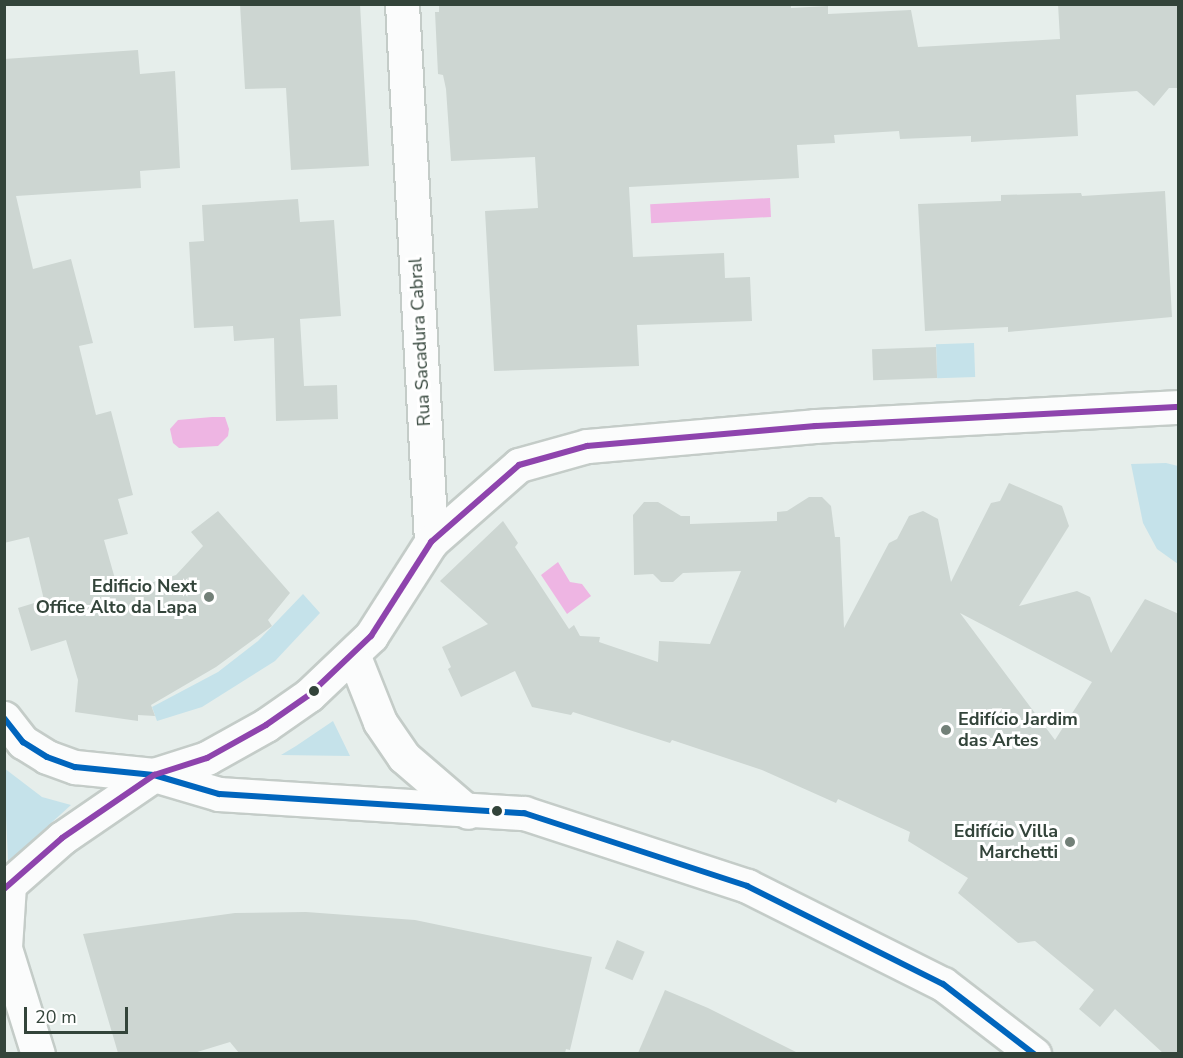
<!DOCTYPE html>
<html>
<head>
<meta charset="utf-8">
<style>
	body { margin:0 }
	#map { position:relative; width:1183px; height:1058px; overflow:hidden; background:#e6eeeb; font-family:"Nunito Sans",sans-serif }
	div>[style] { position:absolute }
	.green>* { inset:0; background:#c5e2ea; transform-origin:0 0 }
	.water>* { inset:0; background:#eeb5e3; transform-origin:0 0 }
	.building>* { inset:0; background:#cdd6d2; transform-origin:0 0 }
	.roads { filter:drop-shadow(2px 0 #c4ccc8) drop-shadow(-2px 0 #c4ccc8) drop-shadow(0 2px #c4ccc8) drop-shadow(0 -2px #c4ccc8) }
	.minor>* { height:33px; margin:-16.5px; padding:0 16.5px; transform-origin:16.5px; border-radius:16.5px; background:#fbfcfc }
	.bus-1>* { height:6px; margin:-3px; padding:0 3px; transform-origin:3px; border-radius:3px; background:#0065bd }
	.bus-2>* { height:6px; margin:-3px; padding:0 3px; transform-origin:3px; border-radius:3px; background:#8e44ad }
	.dots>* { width:16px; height:16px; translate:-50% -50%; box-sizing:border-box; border:3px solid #fff; border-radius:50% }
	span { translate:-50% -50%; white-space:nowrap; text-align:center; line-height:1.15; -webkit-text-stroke:6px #fff; paint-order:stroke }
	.street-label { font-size:18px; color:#33443a }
	.poi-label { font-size:18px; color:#33443a; font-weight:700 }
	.right { translate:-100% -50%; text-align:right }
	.left { translate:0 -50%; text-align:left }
	.frame { position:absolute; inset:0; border:6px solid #33443a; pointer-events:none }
	.scale { position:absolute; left:24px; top:1007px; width:104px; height:27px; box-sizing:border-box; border:3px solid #33443a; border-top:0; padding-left:8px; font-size:18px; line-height:21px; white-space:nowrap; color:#33443a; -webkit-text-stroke:4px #fff; paint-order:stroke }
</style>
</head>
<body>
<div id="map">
	<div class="green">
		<div style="left:974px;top:343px;width:34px;height:38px;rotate:88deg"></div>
		<div style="clip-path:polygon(1166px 463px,1178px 466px,1178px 564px,1157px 549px,1143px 523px,1131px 464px)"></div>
		<div style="clip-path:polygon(303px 594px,320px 613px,275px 661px,202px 707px,157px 721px,152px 707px,218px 672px,258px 641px)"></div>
		<div style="clip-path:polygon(333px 721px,350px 756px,281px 755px,296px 746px)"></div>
		<div style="clip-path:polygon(4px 768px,42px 797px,71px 805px,8px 862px)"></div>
	</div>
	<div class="water">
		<div style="left:770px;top:198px;width:19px;height:120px;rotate:87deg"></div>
		<div style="clip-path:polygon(212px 417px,225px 417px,229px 429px,228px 436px,218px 446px,179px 448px,173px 443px,170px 429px,178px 420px)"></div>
		<div style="clip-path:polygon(558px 562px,570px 582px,582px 584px,591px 596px,567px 614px,541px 575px)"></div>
	</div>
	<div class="building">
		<div style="clip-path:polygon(240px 4px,360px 4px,369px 166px,291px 170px,286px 88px,245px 89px)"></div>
		<div style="clip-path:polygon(439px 4px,791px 4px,791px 8px,828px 6px,828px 14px,911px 10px,918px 47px,1060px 39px,1058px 4px,1179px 4px,1179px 88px,1169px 88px,1154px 106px,1137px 91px,1076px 95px,1078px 136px,971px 142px,971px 136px,900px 139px,899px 131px,834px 135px,835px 143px,797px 145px,799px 178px,629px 187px,633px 257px,724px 253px,725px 278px,750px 277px,752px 321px,637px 325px,639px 366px,494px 371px,485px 211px,538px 208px,535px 157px,451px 161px,446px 89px,443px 75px,438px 74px,435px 12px,439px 12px)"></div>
		<div style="clip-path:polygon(138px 50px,140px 74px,175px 71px,180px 168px,140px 171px,141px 188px,16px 196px,33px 269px,71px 259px,93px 343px,79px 346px,96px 415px,111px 411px,133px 495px,118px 499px,128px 534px,104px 540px,119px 593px,176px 575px,203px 546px,191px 532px,218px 511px,290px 593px,268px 620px,272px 626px,216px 667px,151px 705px,155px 716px,138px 715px,138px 721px,75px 712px,78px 680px,66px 640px,31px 651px,18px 608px,44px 600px,29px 537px,4px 543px,4px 59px)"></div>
		<div style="clip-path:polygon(1165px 191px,1172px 317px,1008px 332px,1008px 327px,925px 331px,918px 204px,1001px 201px,1001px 195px,1081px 193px,1082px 196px)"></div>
		<div style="clip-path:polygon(298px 199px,300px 222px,334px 220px,341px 316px,300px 319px,304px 386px,337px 385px,338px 419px,276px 421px,274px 338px,234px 341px,233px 326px,194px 328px,189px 242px,204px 241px,202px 205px)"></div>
		<div style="left:936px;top:347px;width:31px;height:64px;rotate:88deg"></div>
		<div style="clip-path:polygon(evenodd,1009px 483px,1062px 506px,1069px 526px,1019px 606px,1077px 591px,1090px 597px,1111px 653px,1145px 599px,1179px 614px,1179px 1053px,1163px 1053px,1115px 1009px,1100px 1027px,1079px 1009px,1094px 990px,1035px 941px,1018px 943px,958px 893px,968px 878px,908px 841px,910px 832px,838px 799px,836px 803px,762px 770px,672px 740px,670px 743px,573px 712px,571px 715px,532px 707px,515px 671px,461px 697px,448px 669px,451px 667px,442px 647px,488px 624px,440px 581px,503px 521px,518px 543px,515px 547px,569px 629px,574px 625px,580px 636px,600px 637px,599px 642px,658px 662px,659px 641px,710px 644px,741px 571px,683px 573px,673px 582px,661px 582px,653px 574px,634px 575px,633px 515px,644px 502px,658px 502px,681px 516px,690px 516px,690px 524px,777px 521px,777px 512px,787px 511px,809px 497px,822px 497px,831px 506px,835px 537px,840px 537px,844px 628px,889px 543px,897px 539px,909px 516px,923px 511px,938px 519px,951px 582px,991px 503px,1000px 501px,1009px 483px,960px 613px,1092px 682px,1055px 740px,960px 613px)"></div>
		<div style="clip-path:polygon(306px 912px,415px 920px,592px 957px,570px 1050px,566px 1049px,565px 1053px,239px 1053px,230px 1042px,194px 1053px,118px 1053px,83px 934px,235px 913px)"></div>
		<div style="left:617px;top:940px;width:30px;height:31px;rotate:23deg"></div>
		<div style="clip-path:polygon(665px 990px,708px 1008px,798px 1053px,638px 1053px)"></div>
	</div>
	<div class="roads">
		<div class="minor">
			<div style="left:402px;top:4px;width:539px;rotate:86.91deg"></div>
			<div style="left:353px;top:654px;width:73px;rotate:68.3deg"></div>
			<div style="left:380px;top:722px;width:42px;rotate:55.6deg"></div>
			<div style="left:404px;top:757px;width:84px;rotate:40.7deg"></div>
			<div style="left:4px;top:718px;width:31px;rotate:52deg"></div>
			<div style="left:23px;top:742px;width:28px;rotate:32deg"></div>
			<div style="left:47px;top:757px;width:30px;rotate:20deg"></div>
			<div style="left:75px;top:767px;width:79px;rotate:5.8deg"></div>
			<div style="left:154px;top:775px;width:68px;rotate:16.3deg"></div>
			<div style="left:219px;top:794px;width:306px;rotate:3.6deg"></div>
			<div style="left:524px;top:813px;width:235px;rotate:18.1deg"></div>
			<div style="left:747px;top:886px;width:219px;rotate:26.6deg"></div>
			<div style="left:943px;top:984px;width:115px;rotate:37.6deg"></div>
			<div style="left:4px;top:889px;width:77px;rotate:-41.3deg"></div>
			<div style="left:62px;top:838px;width:112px;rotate:-34.4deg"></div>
			<div style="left:154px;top:775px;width:56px;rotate:-17.8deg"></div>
			<div style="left:207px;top:758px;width:68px;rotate:-29.2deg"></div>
			<div style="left:266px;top:725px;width:52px;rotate:-34.9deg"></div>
			<div style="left:309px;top:695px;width:86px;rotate:-43.6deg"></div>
			<div style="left:371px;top:636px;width:112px;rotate:-57.4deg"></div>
			<div style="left:431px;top:542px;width:117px;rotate:-41.2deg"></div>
			<div style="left:519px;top:465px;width:71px;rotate:-15.6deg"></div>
			<div style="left:587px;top:446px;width:229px;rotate:-5deg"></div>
			<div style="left:815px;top:426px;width:363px;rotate:-3deg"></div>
			<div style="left:4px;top:945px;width:114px;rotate:72.7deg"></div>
			<div style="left:5px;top:947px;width:62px;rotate:-86.3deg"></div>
		</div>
	</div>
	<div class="bus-1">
		<div style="left:4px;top:718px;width:31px;rotate:52deg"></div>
		<div style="left:23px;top:742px;width:28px;rotate:32deg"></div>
		<div style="left:47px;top:757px;width:30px;rotate:20deg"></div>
		<div style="left:75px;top:767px;width:79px;rotate:5.8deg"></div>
		<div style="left:154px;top:775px;width:68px;rotate:16.3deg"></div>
		<div style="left:219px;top:794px;width:306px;rotate:3.6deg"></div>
		<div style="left:524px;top:813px;width:235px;rotate:18.1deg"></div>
		<div style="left:747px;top:886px;width:219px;rotate:26.6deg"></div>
		<div style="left:943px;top:984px;width:115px;rotate:37.6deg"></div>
	</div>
	<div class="bus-2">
		<div style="left:4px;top:889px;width:77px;rotate:-41.3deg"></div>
		<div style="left:62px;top:838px;width:112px;rotate:-34.4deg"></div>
		<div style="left:154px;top:775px;width:56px;rotate:-17.8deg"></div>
		<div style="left:207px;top:758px;width:68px;rotate:-29.2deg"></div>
		<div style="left:266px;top:725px;width:52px;rotate:-34.9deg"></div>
		<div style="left:309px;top:695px;width:86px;rotate:-43.6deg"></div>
		<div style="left:371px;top:636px;width:112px;rotate:-57.4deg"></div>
		<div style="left:431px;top:542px;width:117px;rotate:-41.2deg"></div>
		<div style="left:519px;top:465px;width:71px;rotate:-15.6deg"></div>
		<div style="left:587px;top:446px;width:229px;rotate:-5deg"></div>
		<div style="left:815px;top:426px;width:363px;rotate:-3deg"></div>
	</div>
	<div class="dots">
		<div style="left:209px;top:597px;background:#728078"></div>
		<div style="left:314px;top:691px;background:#33443a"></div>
		<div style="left:946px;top:730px;background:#728078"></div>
		<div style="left:497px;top:811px;background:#33443a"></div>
		<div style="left:1070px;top:842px;background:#728078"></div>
	</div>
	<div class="street-label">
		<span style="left:420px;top:342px;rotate:-93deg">Rua Sacadura Cabral</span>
	</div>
	<div class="poi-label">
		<span class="right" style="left:197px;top:597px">Edificio Next<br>Office Alto da Lapa</span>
		<span class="left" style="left:958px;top:730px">Edifício Jardim<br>das Artes</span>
		<span class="right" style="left:1058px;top:842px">Edifício Villa<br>Marchetti</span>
	</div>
	<div class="frame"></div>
	<div class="scale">20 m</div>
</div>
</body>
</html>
